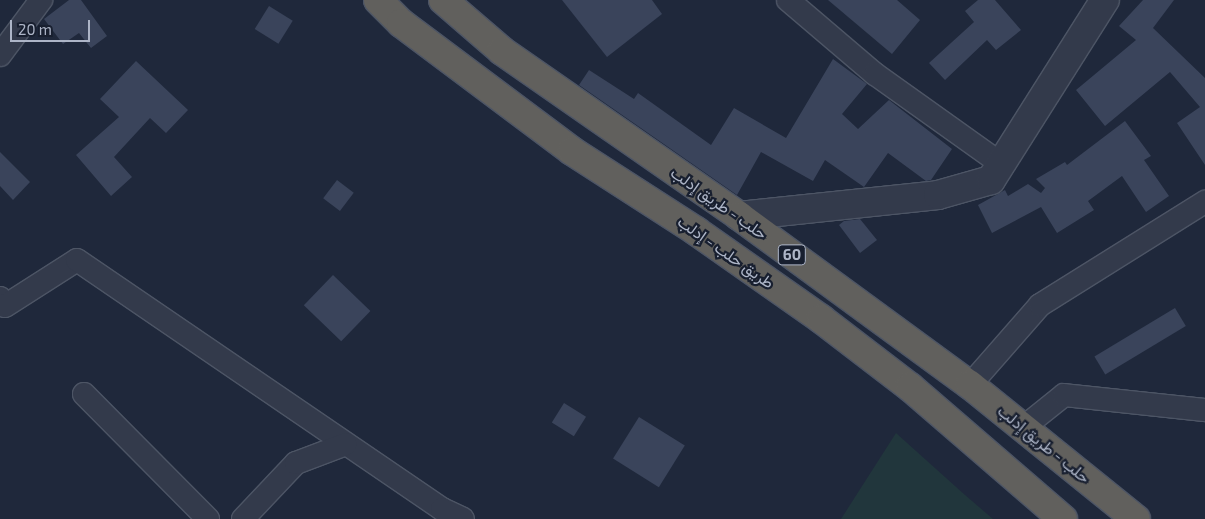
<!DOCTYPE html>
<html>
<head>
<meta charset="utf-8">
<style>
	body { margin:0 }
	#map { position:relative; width:1205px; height:519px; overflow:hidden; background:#1f283b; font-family:"Exo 2",Vazirmatn,sans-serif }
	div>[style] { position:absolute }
	.green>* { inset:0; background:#21363c }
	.building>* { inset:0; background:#3a445b; transform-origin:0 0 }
	.roads { filter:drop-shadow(1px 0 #4d5565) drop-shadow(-1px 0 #4d5565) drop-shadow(0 1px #4d5565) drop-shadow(0 -1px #4d5565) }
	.minor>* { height:22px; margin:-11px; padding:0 11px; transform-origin:11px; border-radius:11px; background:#333a4b }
	.tertiary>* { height:28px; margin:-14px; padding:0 14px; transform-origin:14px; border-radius:14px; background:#333a4b }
	.trunk>* { height:28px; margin:-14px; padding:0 14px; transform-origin:14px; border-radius:14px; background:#61605d }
	span { translate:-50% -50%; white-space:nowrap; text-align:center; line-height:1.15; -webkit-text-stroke:4.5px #181f2f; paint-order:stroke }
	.shield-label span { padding:1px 4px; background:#181f2f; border:1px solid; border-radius:4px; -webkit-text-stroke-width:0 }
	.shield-label { font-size:15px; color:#adb5c7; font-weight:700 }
	.street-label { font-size:16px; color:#adb5c7 }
	.scale { position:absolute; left:10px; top:20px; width:80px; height:22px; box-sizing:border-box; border:2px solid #adb5c7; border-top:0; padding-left:6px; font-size:15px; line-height:18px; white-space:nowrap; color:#adb5c7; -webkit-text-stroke:4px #181f2f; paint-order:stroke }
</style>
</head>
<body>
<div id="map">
	<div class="green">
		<div style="clip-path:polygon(896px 433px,965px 495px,993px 519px,841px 519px)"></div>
	</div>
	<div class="building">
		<div style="clip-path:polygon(69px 0,81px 0,107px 36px,91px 48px,79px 33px,63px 44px,44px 19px)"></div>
		<div style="clip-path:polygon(562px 0,652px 0,662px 14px,607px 57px)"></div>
		<div style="clip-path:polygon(828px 0,897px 0,920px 20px,892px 54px)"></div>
		<div style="clip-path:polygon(978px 0,995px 0,1021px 30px,996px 50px,987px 40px,945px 80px,929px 63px,974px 22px,965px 11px)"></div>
		<div style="clip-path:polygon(1143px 0,1174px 0,1153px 28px,1205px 78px,1205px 165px,1177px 123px,1200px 107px,1170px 72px,1105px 126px,1076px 90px,1136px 40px,1119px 26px)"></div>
		<div style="left:269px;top:6px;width:28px;height:27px;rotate:32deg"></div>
		<div style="clip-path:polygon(833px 59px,867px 84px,842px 114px,858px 129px,889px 100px,952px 149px,931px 180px,926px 181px,888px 153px,864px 187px,825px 160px,813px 181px,761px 152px,737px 195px,579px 85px,589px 70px,634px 99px,638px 93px,711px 145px,734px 108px,786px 138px)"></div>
		<div style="clip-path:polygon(136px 61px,188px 110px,166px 133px,150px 118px,114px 157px,132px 177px,111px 196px,76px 155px,119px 117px,100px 99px)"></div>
		<div style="clip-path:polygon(1125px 121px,1151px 156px,1144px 160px,1169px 196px,1146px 212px,1122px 176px,1088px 201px,1094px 210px,1057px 233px,1041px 207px,992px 233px,978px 205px,1005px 190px,1008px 196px,1028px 184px,1041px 193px,1045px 188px,1036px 179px,1065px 162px,1067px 165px)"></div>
		<div style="clip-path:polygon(0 152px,30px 182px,13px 200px,0 186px)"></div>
		<div style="left:337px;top:180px;width:21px;height:23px;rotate:37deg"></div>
		<div style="clip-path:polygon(860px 219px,877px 240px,860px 253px,839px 225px,844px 221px)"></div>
		<div style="left:333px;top:275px;width:52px;height:42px;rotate:44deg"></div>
		<div style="left:1175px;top:308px;width:21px;height:94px;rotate:59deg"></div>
		<div style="left:564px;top:403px;width:26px;height:23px;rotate:32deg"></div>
		<div style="left:639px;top:417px;width:54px;height:49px;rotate:32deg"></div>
	</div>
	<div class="roads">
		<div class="minor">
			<div style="left:788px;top:0;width:114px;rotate:40.4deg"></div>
			<div style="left:875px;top:74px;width:155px;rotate:35.5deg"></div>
			<div style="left:0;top:55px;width:69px;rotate:-53.3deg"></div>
			<div style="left:0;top:298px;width:9px;rotate:58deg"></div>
			<div style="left:5px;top:306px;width:85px;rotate:-32.6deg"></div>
			<div style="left:77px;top:260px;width:442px;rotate:34.3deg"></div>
			<div style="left:442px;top:509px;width:23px;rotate:25deg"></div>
			<div style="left:970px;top:385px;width:106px;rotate:-48.8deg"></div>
			<div style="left:1040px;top:305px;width:195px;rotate:-32deg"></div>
			<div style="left:84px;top:394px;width:176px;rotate:45.2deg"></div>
			<div style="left:1024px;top:427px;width:51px;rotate:-38.7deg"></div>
			<div style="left:1064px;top:395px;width:142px;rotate:6.1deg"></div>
			<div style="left:243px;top:519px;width:77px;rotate:-46.6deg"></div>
			<div style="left:296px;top:463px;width:53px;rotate:-20.8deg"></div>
		</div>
		<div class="tertiary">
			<div style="left:739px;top:216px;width:200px;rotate:-6deg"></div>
			<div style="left:938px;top:195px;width:55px;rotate:-15.8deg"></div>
			<div style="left:991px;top:180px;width:213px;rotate:-57.7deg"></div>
		</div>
		<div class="trunk">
			<div style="left:378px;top:0;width:33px;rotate:45deg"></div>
			<div style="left:401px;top:23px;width:214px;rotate:36.8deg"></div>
			<div style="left:572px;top:151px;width:148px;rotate:32.8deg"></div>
			<div style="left:696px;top:231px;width:153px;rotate:35.1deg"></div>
			<div style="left:821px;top:319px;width:112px;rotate:37.4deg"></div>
			<div style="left:910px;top:387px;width:202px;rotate:40.8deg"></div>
			<div style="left:443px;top:0;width:78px;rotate:40.8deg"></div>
			<div style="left:502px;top:51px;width:289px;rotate:34.8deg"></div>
			<div style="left:739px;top:216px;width:286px;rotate:36.2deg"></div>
			<div style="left:970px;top:385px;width:213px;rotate:38.9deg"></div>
		</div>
	</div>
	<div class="shield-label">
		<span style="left:792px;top:255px">60</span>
	</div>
	<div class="street-label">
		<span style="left:719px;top:203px;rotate:35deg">حلب - طريق إدلب</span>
		<span style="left:726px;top:252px;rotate:35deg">طريق حلب - إدلب</span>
		<span style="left:1044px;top:444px;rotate:39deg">حلب - طريق إدلب</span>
	</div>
	<div class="scale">20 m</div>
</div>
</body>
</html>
